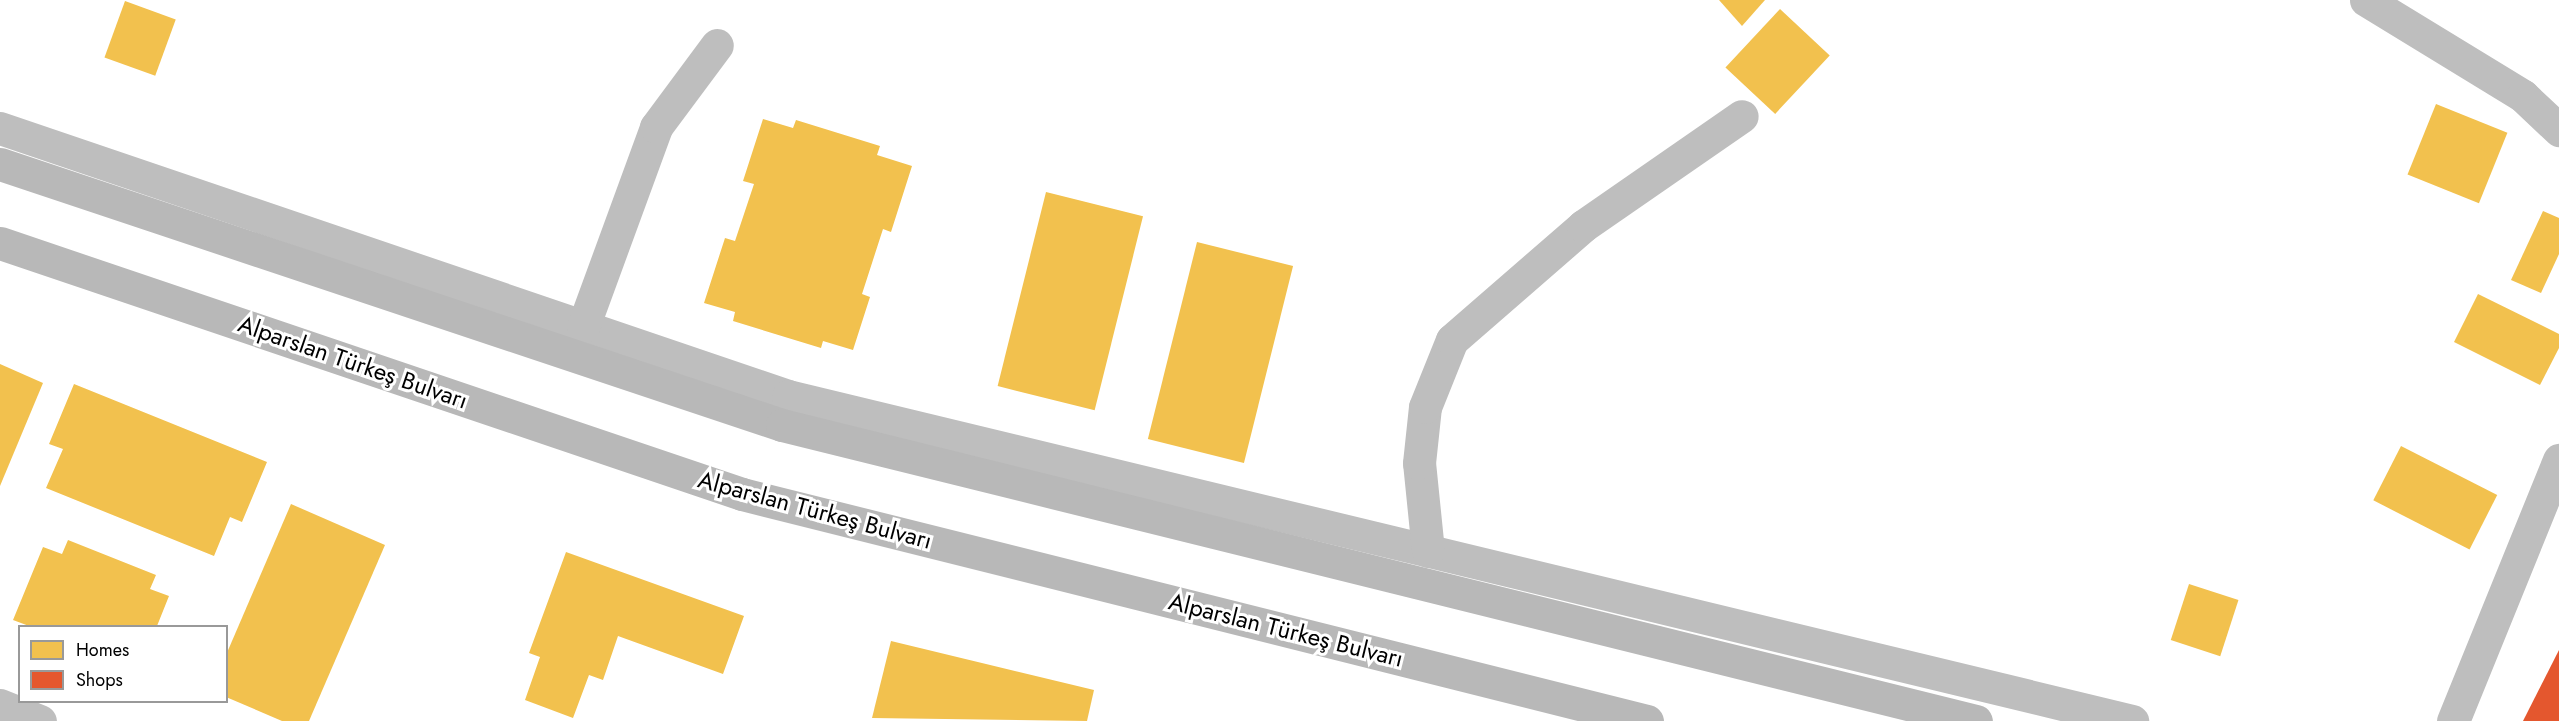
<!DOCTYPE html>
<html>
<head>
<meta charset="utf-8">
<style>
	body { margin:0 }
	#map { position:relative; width:2559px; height:721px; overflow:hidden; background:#fff; font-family:Jost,sans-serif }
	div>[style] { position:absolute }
	.homes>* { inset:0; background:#f2c14e; transform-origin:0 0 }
	.shops>* { inset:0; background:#e4572e }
	.minor>* { height:33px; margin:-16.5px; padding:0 16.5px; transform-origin:16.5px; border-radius:16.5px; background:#bebebe }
	.secondary>* { height:33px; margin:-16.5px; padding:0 16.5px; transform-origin:16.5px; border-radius:16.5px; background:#b8b8b8 }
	span { translate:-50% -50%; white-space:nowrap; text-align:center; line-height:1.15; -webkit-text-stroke:6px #fff; paint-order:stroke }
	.street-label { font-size:24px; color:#000 }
	.legend { position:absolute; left:18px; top:625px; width:210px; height:78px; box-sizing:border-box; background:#fff; border:2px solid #999; margin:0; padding:8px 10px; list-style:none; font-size:18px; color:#000 }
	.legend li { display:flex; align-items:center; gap:12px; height:30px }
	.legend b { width:30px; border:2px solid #999 }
</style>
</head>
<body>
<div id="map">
	<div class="homes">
		<div style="clip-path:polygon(1719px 0,1765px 0,1742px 26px)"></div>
		<div style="left:125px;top:1px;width:54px;height:60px;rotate:20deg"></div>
		<div style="left:1780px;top:9px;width:68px;height:80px;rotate:43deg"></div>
		<div style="left:2436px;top:104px;width:77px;height:76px;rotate:22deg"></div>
		<div style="clip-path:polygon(763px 119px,793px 128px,796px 120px,880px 146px,877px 155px,912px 166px,891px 232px,883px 229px,862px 294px,870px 297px,853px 350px,823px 341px,821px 348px,733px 321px,735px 312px,704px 303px,725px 238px,735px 241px,754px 184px,743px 181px)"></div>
		<div style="left:1046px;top:192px;width:100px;height:200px;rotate:14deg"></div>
		<div style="clip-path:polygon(2543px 211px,2559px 218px,2559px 254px,2541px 293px,2511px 280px)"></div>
		<div style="left:1197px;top:242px;width:99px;height:203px;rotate:14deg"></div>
		<div style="clip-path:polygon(2478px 294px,2559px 334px,2559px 348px,2540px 385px,2454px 342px)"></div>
		<div style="clip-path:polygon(0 364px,43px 383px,0 486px)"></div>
		<div style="clip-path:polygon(74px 384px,267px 462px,242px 522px,230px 517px,214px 556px,46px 488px,63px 449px,49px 444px)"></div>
		<div style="left:2401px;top:446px;width:108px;height:61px;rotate:27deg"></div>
		<div style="clip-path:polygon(291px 504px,385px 545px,309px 721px,282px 721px,226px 697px,226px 655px)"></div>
		<div style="clip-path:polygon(68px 540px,156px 575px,150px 589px,169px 596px,157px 626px,29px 626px,13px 620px,43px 547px,62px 554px)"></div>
		<div style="clip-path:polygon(566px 552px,744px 616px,723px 674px,618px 636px,603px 680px,589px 675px,573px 718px,525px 700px,540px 657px,529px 653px)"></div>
		<div style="left:2189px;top:584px;width:52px;height:59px;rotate:18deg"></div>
		<div style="clip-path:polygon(891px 641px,1094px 690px,1087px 721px,872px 718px)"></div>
	</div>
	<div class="shops">
		<div style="clip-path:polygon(2559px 650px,2559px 721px,2523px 721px)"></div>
	</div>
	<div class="minor">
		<div style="left:2366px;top:0;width:184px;rotate:31.4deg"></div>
		<div style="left:2523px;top:96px;width:50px;rotate:43.4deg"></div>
		<div style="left:0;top:128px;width:832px;rotate:18.78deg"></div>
		<div style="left:788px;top:396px;width:1383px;rotate:13.59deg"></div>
		<div style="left:583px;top:327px;width:213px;rotate:-69.9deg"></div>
		<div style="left:656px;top:127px;width:102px;rotate:-53.4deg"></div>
		<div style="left:1428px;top:551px;width:88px;rotate:-95.8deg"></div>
		<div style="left:1419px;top:463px;width:56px;rotate:-83.9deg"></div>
		<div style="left:1425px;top:407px;width:72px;rotate:-68.1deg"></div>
		<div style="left:1452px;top:340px;width:174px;rotate:-41deg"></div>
		<div style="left:1583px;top:226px;width:193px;rotate:-34.7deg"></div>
		<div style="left:0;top:705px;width:43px;rotate:21.8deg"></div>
		<div style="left:2453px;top:721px;width:282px;rotate:-67.9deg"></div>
	</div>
	<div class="secondary">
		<div style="left:0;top:164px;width:824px;rotate:18.46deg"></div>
		<div style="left:782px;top:425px;width:1230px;rotate:13.92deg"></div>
		<div style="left:0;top:243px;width:783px;rotate:18.69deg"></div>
		<div style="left:742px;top:494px;width:933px;rotate:14.08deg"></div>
	</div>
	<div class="street-label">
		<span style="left:353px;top:362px;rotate:19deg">Alparslan Türkeş Bulvarı</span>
		<span style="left:815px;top:510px;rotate:15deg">Alparslan Türkeş Bulvarı</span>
		<span style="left:1286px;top:630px;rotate:14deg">Alparslan Türkeş Bulvarı</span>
	</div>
	<ul class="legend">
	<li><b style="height:16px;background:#f2c14e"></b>Homes</li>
	<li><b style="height:16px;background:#e4572e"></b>Shops</li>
	</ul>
</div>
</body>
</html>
